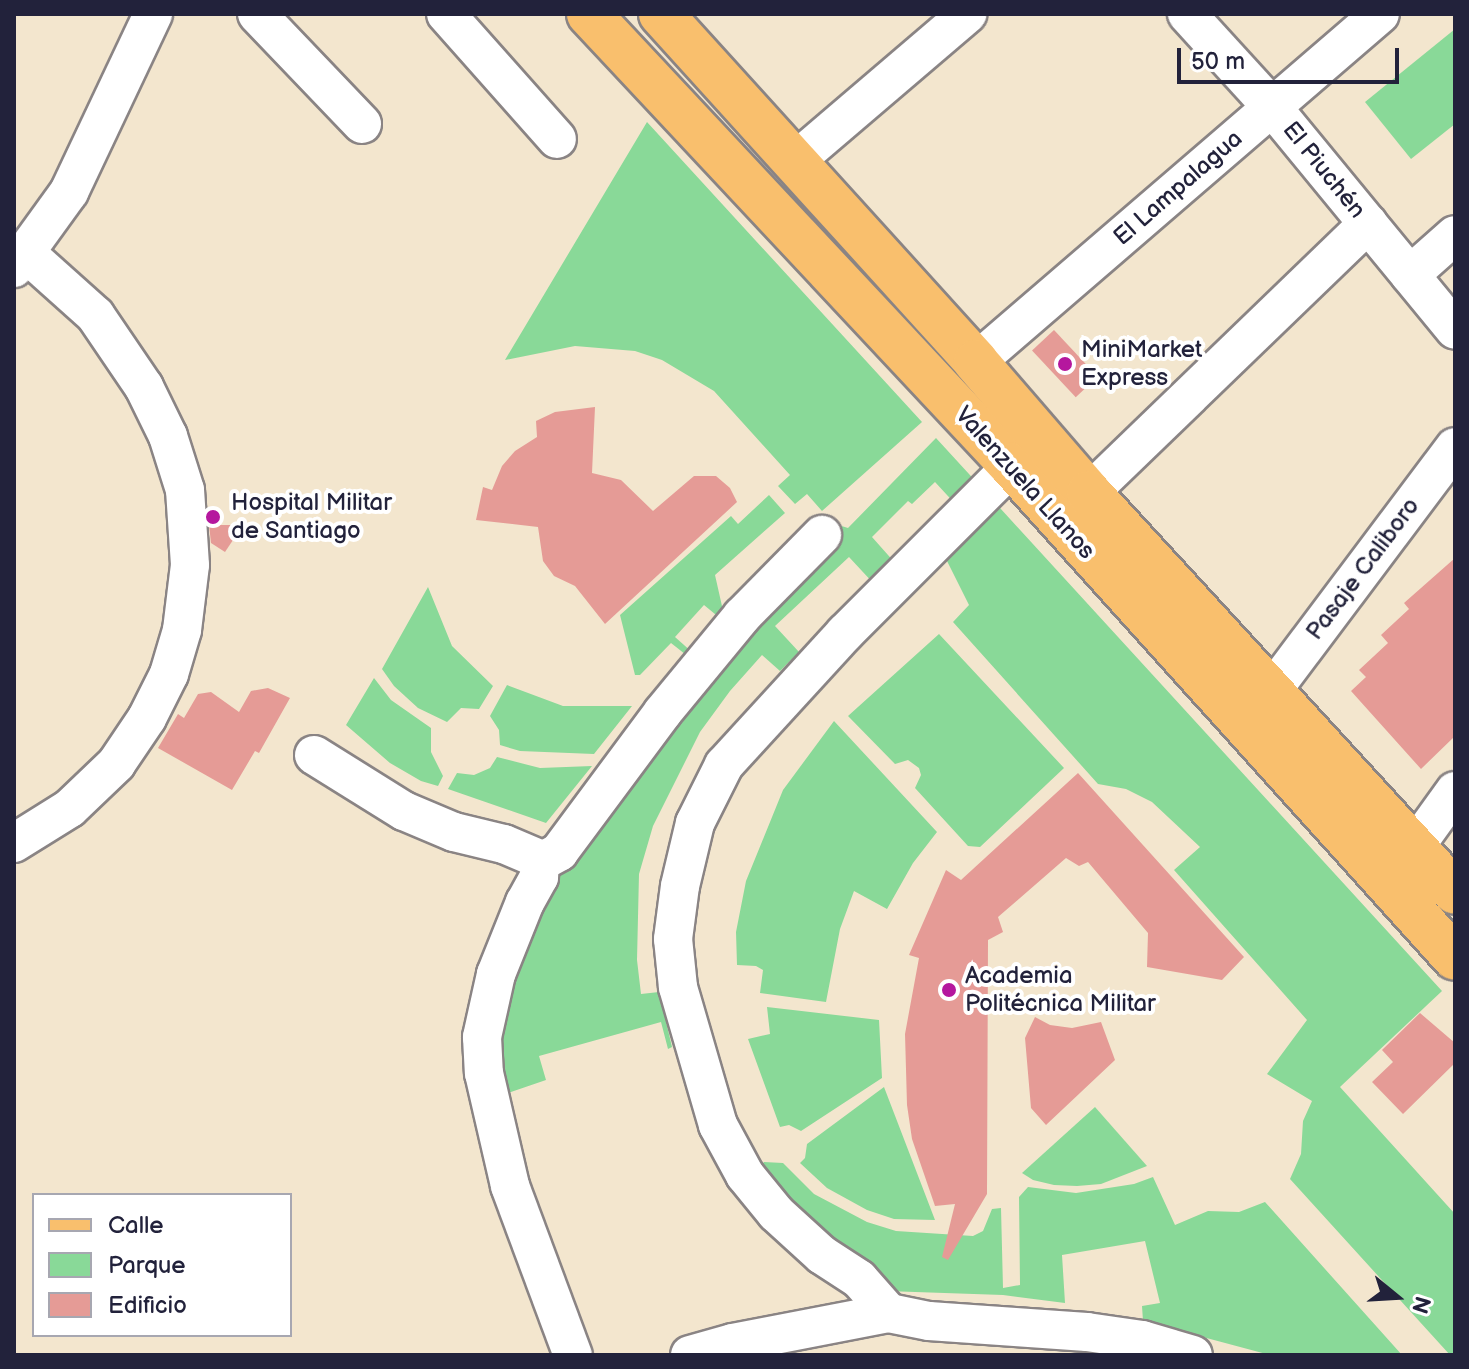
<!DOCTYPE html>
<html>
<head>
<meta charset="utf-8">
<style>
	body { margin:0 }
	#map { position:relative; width:1469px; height:1369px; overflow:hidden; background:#f3e6ce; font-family:"Balsamiq Sans",sans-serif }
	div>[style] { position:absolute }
	.green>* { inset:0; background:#89d998 }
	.building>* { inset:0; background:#e59b96; transform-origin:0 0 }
	.roads { filter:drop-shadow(2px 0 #8a8484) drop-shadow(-2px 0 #8a8484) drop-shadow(0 2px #8a8484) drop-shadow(0 -2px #8a8484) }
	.minor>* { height:38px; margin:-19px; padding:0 19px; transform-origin:19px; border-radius:19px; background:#fff }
	.major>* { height:44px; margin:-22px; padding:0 22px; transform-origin:22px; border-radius:22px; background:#f9bf6d }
	.dots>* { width:22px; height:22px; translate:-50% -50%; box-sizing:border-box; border:4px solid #fff; border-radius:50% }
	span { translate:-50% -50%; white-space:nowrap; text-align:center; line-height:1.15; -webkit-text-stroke:8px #fff; paint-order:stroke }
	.street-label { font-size:24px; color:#22223b }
	.poi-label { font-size:24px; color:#22223b }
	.left { translate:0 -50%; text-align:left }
	.frame { position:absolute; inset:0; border:16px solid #22223b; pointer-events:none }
	.legend { position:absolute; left:32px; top:1193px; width:260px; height:144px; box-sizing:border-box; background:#fff; border:2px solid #a7a7b1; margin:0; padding:10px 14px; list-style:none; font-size:24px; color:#22223b }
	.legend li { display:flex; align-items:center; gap:16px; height:40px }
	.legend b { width:40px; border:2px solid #a7a7b1 }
	.north { position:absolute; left:1357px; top:1257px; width:80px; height:80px; -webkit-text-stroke:6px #fff; paint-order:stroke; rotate:108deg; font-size:22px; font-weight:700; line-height:32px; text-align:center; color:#22223b }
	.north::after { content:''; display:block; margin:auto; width:28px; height:36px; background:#22223b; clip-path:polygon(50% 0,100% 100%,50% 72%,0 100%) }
	.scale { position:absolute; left:1177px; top:48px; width:222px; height:36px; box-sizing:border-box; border:4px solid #22223b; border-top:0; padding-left:10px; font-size:24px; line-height:28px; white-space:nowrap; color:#22223b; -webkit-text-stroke:6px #fff; paint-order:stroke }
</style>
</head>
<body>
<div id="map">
	<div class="green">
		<div style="clip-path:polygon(1455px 29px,1455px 124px,1411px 159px,1365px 102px)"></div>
		<div style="clip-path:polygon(647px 122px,922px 422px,822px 511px,807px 494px,795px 504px,778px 486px,790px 475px,714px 391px,662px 360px,635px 351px,575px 346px,505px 360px)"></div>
		<div style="clip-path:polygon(936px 438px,980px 486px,959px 508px,935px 482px,912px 504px,908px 501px,872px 537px,896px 564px,875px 585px,849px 557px,775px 626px,799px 652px,780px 671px,762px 655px,730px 691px,700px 732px,653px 826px,639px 874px,637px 960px,641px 994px,659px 992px,672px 1047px,668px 1049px,661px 1022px,539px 1056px,546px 1080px,499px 1096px,498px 1014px,546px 898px,575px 848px,682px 708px,838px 547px,826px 529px,832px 523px,848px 528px)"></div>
		<div style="clip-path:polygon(769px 495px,785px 513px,715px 575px,724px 615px,721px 619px,704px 605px,675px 637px,693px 653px,690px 658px,671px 643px,640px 675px,635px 675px,620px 615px,731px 516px,738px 524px)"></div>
		<div style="clip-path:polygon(1000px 508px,1442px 991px,1340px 1087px,1455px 1214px,1455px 1355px,1450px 1355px,1290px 1179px,1301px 1154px,1303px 1121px,1312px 1101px,1267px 1074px,1307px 1020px,1174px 870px,1200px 847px,1152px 802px,1126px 789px,1098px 784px,953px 622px,969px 605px,946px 559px)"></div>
		<div style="clip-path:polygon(428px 587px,452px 646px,493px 686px,479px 709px,461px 708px,447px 722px,418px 708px,394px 686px,382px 669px)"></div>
		<div style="clip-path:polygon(939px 634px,1064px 768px,980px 847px,968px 846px,915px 788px,921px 775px,919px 768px,908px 760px,895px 764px,848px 716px)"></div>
		<div style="clip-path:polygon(374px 678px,391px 700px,431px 728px,431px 752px,443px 776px,438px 786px,421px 781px,390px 763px,346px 725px)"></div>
		<div style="clip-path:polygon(507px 685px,563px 706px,632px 706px,594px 754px,520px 751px,500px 745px,499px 730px,490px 716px)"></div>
		<div style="clip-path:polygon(834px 721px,937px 832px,913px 863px,887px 909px,854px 891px,840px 929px,826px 1002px,760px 993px,763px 970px,756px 966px,737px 965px,736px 932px,746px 881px,783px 790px)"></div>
		<div style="clip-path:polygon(497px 757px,540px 768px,592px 766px,546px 823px,448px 789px,457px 773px,474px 775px,490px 768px)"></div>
		<div style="clip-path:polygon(767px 1007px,879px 1020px,882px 1078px,801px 1131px,789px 1125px,780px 1127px,748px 1039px,770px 1034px)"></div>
		<div style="clip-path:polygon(884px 1087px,935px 1220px,894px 1219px,867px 1210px,827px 1188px,800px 1163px,805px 1158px,807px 1144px)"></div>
		<div style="clip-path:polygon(1095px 1107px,1147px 1166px,1101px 1184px,1077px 1186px,1054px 1185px,1033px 1180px,1022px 1173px)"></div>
		<div style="clip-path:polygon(764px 1162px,783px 1163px,814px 1194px,867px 1222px,896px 1231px,973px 1236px,983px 1231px,992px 1209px,1001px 1208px,1003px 1288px,1020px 1285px,1019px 1197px,1028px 1187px,1076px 1193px,1134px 1184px,1153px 1177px,1175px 1225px,1208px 1211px,1239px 1212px,1265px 1202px,1402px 1355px,1270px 1355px,1143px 1321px,1142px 1306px,1160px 1303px,1145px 1241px,1062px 1255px,1065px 1303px,1003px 1295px,886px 1291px,756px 1171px)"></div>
	</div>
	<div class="building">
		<div style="left:1054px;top:330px;width:64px;height:30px;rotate:47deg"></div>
		<div style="clip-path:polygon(595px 407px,592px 473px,621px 480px,653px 511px,694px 476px,716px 476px,730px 488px,737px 502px,605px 624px,575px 586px,554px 576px,543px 561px,538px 527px,476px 520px,483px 487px,492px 490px,502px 466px,515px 451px,537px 437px,536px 421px,555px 412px)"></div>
		<div style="clip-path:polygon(209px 525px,243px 525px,225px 552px,211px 543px)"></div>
		<div style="clip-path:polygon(1455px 558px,1455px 736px,1421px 769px,1351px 691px,1366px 677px,1359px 670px,1388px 643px,1381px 635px,1409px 609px,1404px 603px)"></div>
		<div style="clip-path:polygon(268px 688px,290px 698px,259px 753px,255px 751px,232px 790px,158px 748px,178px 714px,184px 718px,198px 694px,211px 692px,239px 712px,251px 691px)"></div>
		<div style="clip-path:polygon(1078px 773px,1244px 957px,1222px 980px,1147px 967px,1148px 933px,1088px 862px,1079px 866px,1066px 858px,998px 917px,1003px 932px,988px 940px,987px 1194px,948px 1260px,942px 1257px,955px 1204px,935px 1206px,912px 1139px,907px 1105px,905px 1034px,919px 958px,909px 955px,946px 870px,961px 880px)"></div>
		<div style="clip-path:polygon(1420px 1013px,1455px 1043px,1455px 1063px,1403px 1114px,1372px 1082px,1393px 1062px,1382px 1050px)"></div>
		<div style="clip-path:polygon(1035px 1017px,1050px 1025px,1072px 1028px,1101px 1022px,1115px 1060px,1046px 1125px,1031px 1108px,1025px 1038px)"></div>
	</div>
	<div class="roads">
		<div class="minor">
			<div style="left:257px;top:14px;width:152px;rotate:46.3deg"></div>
			<div style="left:446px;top:14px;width:167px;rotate:48.4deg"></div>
			<div style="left:1187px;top:14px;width:126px;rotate:47.6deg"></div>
			<div style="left:1272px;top:107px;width:288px;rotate:50.6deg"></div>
			<div style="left:794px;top:162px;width:228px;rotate:-40.5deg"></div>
			<div style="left:14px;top:268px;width:94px;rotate:-54.1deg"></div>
			<div style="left:69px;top:192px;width:197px;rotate:-64.7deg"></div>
			<div style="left:1410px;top:275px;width:60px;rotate:-41.6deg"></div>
			<div style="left:976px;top:362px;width:533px;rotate:-40.74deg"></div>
			<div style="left:1089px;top:493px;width:388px;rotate:-44deg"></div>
			<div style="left:1271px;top:692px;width:306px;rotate:-53.1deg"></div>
			<div style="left:314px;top:755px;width:106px;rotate:31.9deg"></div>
			<div style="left:404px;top:811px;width:54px;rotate:22.8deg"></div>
			<div style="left:454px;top:832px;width:51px;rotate:13.5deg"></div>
			<div style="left:504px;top:844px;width:39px;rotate:23deg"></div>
			<div style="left:540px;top:859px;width:18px;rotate:93deg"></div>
			<div style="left:539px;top:877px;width:29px;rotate:119deg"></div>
			<div style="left:525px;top:902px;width:78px;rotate:111.9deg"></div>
			<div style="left:496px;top:974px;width:65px;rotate:102.5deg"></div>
			<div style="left:482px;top:1037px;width:36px;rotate:87deg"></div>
			<div style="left:484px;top:1073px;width:116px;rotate:77deg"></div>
			<div style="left:510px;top:1186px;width:180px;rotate:69.6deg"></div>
			<div style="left:14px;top:843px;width:66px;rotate:-32deg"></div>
			<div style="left:70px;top:808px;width:64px;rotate:-43.7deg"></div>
			<div style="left:116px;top:764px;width:55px;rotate:-56deg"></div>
			<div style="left:147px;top:718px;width:49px;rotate:-63.4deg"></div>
			<div style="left:169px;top:674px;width:46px;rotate:-73.5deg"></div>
			<div style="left:182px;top:630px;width:65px;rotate:-83deg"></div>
			<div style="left:190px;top:565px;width:75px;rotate:-93.8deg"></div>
			<div style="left:185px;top:490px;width:57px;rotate:-107.5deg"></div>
			<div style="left:168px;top:436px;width:55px;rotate:-116.1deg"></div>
			<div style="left:144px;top:387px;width:87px;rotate:-124.2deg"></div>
			<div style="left:95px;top:315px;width:91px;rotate:-138.1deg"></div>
			<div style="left:1414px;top:848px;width:70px;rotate:-54.3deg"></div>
			<div style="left:541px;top:862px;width:21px;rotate:-29deg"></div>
			<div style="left:559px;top:852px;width:174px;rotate:-53.4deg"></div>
			<div style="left:663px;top:712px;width:124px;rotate:-50.5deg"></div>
			<div style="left:742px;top:616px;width:114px;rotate:-45.4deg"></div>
			<div style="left:889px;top:1313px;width:45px;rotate:-131.4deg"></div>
			<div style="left:859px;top:1279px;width:44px;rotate:-147deg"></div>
			<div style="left:822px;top:1255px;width:62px;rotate:-137.6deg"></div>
			<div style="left:776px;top:1213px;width:49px;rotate:-129.2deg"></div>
			<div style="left:745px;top:1175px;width:57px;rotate:-118.4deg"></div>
			<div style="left:718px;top:1125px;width:144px;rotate:-106.2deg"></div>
			<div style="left:678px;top:987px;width:48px;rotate:-95.9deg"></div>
			<div style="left:673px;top:939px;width:53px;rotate:-82.5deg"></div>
			<div style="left:680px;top:886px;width:65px;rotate:-76.6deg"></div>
			<div style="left:695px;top:823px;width:65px;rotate:-63.4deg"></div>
			<div style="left:724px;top:765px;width:179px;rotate:-47.5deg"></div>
			<div style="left:845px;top:633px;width:264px;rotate:-45deg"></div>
			<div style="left:690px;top:1355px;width:45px;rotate:-15.6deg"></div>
			<div style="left:733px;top:1343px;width:159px;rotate:-10.9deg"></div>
			<div style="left:889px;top:1313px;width:41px;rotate:11.3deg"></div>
			<div style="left:929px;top:1321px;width:158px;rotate:4deg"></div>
			<div style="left:1087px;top:1332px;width:56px;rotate:8.3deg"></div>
			<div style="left:1142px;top:1340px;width:53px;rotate:16.4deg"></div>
		</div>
		<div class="major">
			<div style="left:589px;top:14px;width:618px;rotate:46.9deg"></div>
			<div style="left:1011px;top:465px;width:663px;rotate:47.99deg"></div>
			<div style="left:661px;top:14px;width:469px;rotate:47.8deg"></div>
			<div style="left:976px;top:362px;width:173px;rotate:49.2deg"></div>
			<div style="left:1089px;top:493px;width:541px;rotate:47.47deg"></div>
		</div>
	</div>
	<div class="dots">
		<div style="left:1065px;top:364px;background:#b5179e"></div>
		<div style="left:213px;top:517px;background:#b5179e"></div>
		<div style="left:949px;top:990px;background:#b5179e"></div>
	</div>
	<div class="street-label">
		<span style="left:1324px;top:170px;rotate:51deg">El Piuchén</span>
		<span style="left:1178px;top:188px;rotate:-41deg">El Lampalagua</span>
		<span style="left:1025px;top:483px;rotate:48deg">Valenzuela Llanos</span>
		<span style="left:1363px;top:569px;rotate:-53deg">Pasaje Caliboro</span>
	</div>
	<div class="poi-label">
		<span class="left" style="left:1081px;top:364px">MiniMarket<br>Express</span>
		<span class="left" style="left:231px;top:517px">Hospital Militar<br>de Santiago</span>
		<span class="left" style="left:965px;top:990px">Academia<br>Politécnica Militar</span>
	</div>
	<div class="frame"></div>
	<ul class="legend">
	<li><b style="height:10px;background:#f9bf6d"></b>Calle</li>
	<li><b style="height:22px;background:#89d998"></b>Parque</li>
	<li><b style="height:22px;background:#e59b96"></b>Edificio</li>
	</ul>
	<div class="north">N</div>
	<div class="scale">50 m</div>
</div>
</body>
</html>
